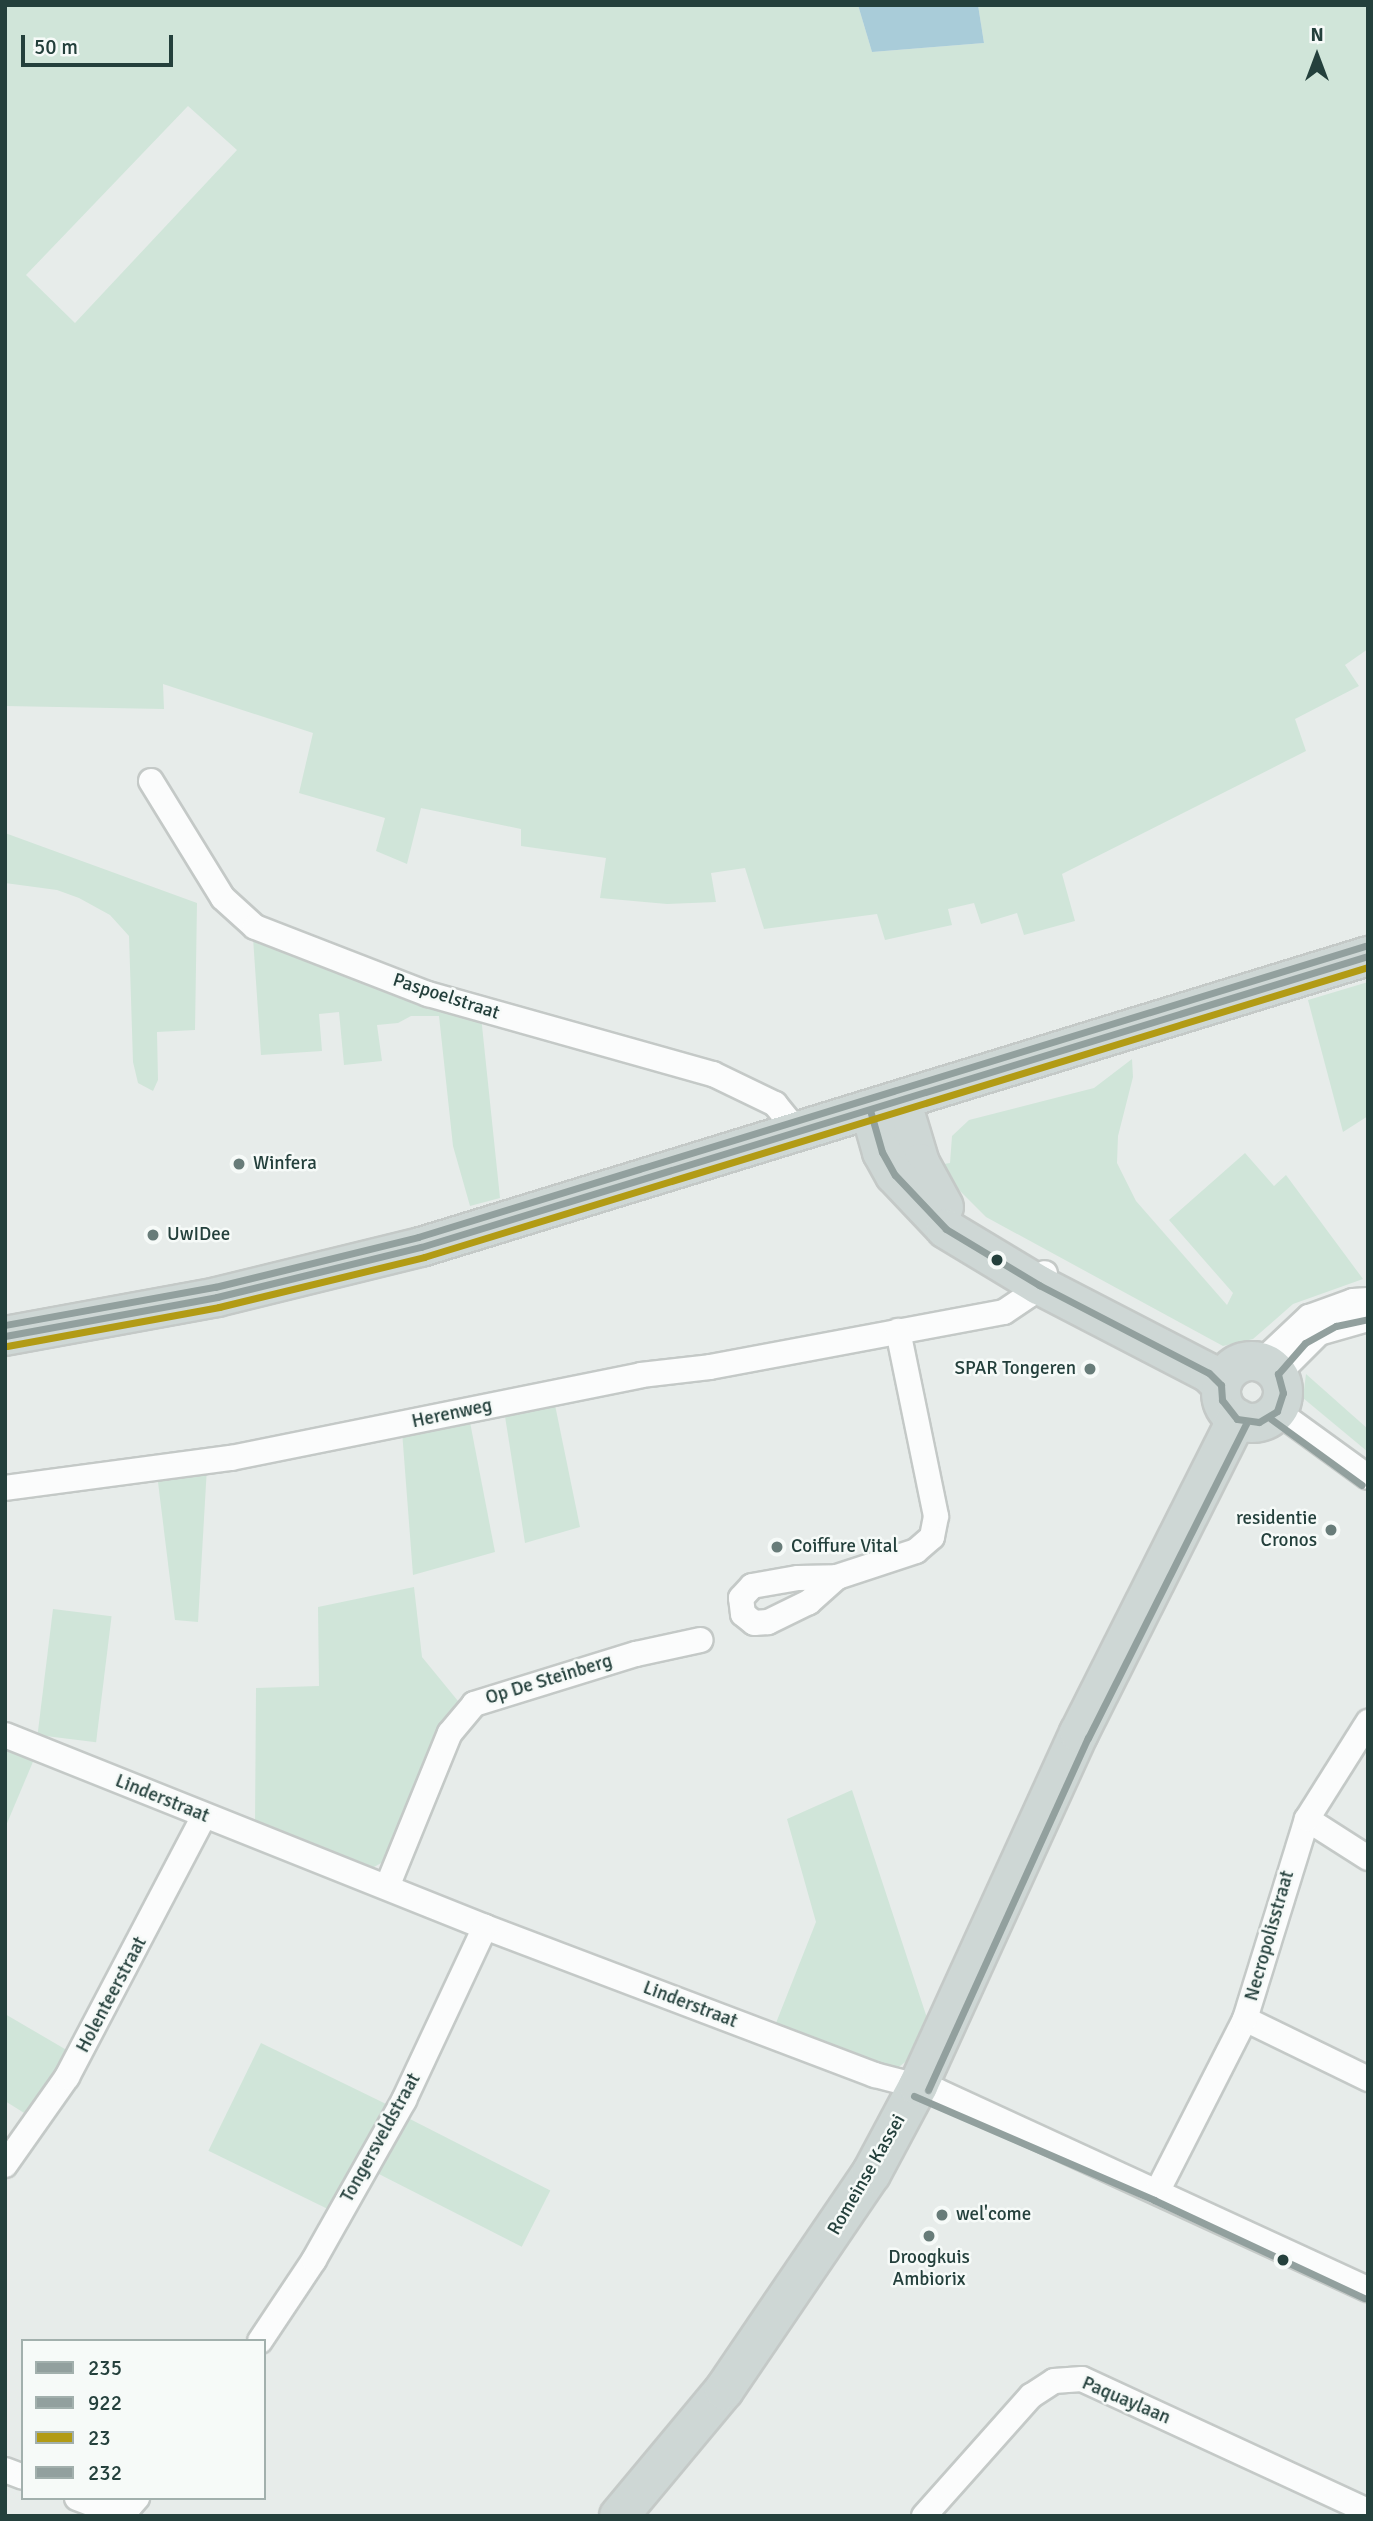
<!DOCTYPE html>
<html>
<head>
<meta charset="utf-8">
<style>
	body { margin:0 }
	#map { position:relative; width:1373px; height:2521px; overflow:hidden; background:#e7ecea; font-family:Signika,sans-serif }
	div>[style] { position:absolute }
	.green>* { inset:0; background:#d0e5d9; transform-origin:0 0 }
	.water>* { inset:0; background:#a9ccd9 }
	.roads { filter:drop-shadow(2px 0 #c4c9c7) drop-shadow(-2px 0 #c4c9c7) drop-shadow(0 2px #c4c9c7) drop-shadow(0 -2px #c4c9c7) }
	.minor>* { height:24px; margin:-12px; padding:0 12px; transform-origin:12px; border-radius:12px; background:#fbfcfc }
	.primary>* { height:38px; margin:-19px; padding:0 19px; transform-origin:19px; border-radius:19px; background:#ced7d5 }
	.primary>.ring { margin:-19px; padding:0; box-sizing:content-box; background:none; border:38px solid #ced7d5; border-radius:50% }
	.bus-1>* { height:7px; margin:-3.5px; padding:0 3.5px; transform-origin:3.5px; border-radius:3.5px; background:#92a09e }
	.bus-2>* { height:7px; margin:-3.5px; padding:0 3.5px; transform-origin:3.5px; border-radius:3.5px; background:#92a09e }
	.bus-3>* { height:7px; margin:-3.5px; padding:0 3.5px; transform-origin:3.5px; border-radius:3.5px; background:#b29b15 }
	.bus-4>* { height:7px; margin:-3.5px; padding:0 3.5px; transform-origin:3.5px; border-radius:3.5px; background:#92a09e }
	.dots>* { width:19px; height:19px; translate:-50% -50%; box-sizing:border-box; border:4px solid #f6faf8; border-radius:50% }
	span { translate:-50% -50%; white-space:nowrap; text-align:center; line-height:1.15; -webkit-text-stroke:5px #f6faf8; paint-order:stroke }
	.street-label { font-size:19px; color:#24403c }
	.poi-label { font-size:19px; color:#24403c }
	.left { translate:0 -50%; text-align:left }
	.right { translate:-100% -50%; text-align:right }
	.frame { position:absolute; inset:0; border:7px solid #24403c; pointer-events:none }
	.legend { position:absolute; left:21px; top:2339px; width:245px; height:161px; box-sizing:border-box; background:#f6faf8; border:2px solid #a2b0ad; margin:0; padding:9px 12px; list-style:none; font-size:21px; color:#24403c }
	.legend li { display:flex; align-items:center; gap:14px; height:35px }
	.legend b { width:35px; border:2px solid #a2b0ad }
	.north { position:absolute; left:1282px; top:21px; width:70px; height:70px; -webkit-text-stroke:5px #f6faf8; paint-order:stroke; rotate:0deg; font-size:19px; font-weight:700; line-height:28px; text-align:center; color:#24403c }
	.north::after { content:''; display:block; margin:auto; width:24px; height:32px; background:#24403c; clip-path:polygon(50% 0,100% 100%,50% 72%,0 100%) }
	.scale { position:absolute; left:21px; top:35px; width:152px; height:32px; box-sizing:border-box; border:4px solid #24403c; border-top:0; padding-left:9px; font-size:21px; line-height:24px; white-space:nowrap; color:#24403c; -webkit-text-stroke:5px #f6faf8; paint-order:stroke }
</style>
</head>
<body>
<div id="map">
	<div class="green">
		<div style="clip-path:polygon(evenodd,5px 5px,858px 5px,872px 52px,984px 43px,978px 5px,1368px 5px,1368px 649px,1345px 665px,1359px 686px,1295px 719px,1306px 751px,1062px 874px,1075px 921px,1024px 935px,1017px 913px,981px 924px,974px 903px,948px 909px,952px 925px,885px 940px,877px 914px,764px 929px,745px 868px,711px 873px,716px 902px,667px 904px,600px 898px,606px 858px,521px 846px,521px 829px,421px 808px,407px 864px,376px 851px,385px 818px,299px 793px,313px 733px,163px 684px,164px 709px,5px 706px,5px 5px,188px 106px,237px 150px,75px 323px,26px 275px,188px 106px)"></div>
		<div style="clip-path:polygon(5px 833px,197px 903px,195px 1030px,157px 1032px,158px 1080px,153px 1091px,138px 1083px,133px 1062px,129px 936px,110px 915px,79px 898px,57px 890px,5px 883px)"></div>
		<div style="clip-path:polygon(253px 938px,481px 1016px,500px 1198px,470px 1206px,453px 1146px,439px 1016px,411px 1016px,398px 1023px,377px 1025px,382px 1061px,344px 1065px,339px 1012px,319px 1014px,322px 1051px,261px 1055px)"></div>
		<div style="clip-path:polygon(1368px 982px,1368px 1116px,1343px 1132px,1308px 1000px)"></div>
		<div style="clip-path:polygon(1132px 1059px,1133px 1077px,1118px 1136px,1117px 1163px,1136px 1201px,1227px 1305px,1233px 1293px,1169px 1220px,1245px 1153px,1274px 1186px,1286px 1175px,1363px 1279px,1293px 1304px,1253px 1339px,1223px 1346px,986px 1217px,953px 1184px,944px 1164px,950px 1163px,952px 1136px,969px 1120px,1094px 1088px)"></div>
		<div style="clip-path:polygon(1306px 1374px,1368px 1429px,1368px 1452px,1303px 1398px)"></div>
		<div style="clip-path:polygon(554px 1400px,580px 1527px,525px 1543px,504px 1410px)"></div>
		<div style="clip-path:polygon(469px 1417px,495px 1552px,413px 1575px,402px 1431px)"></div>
		<div style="clip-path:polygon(207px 1467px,198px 1622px,175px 1620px,157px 1474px)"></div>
		<div style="clip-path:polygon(414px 1587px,422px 1657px,458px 1701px,446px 1718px,390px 1858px,367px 1871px,255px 1825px,256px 1688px,319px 1686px,318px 1607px)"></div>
		<div style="left:53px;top:1609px;width:59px;height:127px;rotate:7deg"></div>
		<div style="clip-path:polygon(5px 1745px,35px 1757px,5px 1828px)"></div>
		<div style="clip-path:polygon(852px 1790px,928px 2021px,908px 2060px,896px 2069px,772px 2033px,816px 1922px,787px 1819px)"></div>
		<div style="clip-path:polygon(5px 2014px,70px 2052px,29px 2116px,5px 2101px)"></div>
		<div style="left:261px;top:2043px;width:142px;height:120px;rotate:26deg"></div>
		<div style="left:406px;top:2117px;width:162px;height:63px;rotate:27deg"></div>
	</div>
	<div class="water">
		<div style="clip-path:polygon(858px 5px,978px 5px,984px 43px,872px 52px)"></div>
	</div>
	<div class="roads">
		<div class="minor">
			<div style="left:151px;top:781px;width:137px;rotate:58.4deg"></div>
			<div style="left:223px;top:898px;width:43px;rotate:42.2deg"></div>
			<div style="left:255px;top:927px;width:186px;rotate:21.2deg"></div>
			<div style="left:428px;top:994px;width:296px;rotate:15.7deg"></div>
			<div style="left:713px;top:1074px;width:69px;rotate:25.8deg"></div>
			<div style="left:775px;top:1104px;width:36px;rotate:51deg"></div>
			<div style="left:1261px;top:1362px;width:66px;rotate:-43.2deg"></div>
			<div style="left:1309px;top:1317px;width:47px;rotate:-20deg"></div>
			<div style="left:1353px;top:1301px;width:15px;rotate:-4deg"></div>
			<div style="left:1278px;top:1374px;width:58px;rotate:-45deg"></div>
			<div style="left:1319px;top:1333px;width:51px;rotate:-15.9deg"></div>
			<div style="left:1277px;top:1411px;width:112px;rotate:36deg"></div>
			<div style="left:5px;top:1488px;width:228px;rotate:-7.6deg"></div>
			<div style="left:231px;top:1458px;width:418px;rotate:-11.4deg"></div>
			<div style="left:641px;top:1375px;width:69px;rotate:-6.6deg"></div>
			<div style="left:710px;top:1367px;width:299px;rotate:-10.6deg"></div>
			<div style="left:1004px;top:1312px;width:30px;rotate:-34deg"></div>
			<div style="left:1029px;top:1295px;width:27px;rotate:-54deg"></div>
			<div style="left:837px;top:1577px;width:38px;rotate:138deg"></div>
			<div style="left:809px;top:1602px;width:46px;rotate:154deg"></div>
			<div style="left:768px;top:1622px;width:14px;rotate:176deg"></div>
			<div style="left:754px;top:1623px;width:14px;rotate:-141deg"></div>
			<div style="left:743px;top:1614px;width:16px;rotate:-97deg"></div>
			<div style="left:741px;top:1598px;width:16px;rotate:-47deg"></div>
			<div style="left:752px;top:1586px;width:47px;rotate:-9.9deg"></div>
			<div style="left:798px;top:1578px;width:39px;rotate:-1deg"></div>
			<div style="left:837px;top:1577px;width:83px;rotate:-18.2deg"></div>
			<div style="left:916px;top:1551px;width:21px;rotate:-41deg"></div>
			<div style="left:932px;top:1537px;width:21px;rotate:-79deg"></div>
			<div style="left:936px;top:1516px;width:189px;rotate:-101.6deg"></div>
			<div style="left:5px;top:1735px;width:517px;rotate:21.8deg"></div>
			<div style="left:485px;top:1927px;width:417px;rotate:20.8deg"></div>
			<div style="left:875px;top:2075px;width:64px;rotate:14.5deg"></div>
			<div style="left:937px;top:2091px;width:474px;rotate:24.7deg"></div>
			<div style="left:1307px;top:1819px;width:72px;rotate:32.6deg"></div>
			<div style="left:387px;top:1887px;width:166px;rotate:-67.8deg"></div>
			<div style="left:450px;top:1733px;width:38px;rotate:-50deg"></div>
			<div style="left:474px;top:1704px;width:170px;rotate:-17.2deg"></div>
			<div style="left:636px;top:1654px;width:66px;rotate:-12.2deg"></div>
			<div style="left:1245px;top:2019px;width:137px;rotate:26deg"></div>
			<div style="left:5px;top:2165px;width:108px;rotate:-54.8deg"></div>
			<div style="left:67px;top:2077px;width:295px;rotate:-62.3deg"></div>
			<div style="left:1158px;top:2190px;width:192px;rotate:-63deg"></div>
			<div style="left:1245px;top:2019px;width:209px;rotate:-72.8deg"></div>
			<div style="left:1307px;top:1819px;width:115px;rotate:-57.8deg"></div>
			<div style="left:260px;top:2341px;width:97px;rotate:-56.3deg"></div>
			<div style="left:314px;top:2260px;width:184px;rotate:-60.6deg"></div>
			<div style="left:404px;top:2100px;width:191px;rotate:-64.9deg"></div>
			<div style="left:5px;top:2470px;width:19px;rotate:21deg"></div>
			<div style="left:77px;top:2498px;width:33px;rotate:21deg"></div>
			<div style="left:108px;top:2510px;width:22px;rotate:-10deg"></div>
			<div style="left:130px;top:2506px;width:11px;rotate:-49deg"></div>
			<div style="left:924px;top:2516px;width:161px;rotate:-48.3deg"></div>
			<div style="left:1031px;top:2396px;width:27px;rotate:-33deg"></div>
			<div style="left:1054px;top:2381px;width:28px;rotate:-4deg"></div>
			<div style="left:1082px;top:2379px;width:315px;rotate:24.8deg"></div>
		</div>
		<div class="primary">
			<div style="left:901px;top:1100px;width:66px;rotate:73.2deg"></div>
			<div style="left:920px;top:1163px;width:50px;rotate:61.4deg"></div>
			<div style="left:870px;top:1110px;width:44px;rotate:74.1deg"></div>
			<div style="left:882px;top:1152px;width:26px;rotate:61deg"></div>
			<div style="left:895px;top:1175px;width:74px;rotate:46.6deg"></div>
			<div style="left:946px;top:1229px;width:109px;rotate:31.1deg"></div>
			<div style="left:1039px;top:1285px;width:191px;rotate:27.4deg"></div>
			<div style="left:1209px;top:1373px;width:17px;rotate:45deg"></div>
			<div style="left:5px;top:1336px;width:216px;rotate:-10.4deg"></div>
			<div style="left:217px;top:1297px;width:210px;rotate:-13.8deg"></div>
			<div style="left:421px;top:1247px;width:991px;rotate:-17.08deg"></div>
			<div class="ring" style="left:1221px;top:1361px;width:24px;height:24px"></div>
			<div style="left:619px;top:2516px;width:164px;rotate:-50.2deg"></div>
			<div style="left:724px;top:2390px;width:261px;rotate:-55.8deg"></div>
			<div style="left:871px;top:2174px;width:100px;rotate:-61.9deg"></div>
			<div style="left:918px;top:2086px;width:388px;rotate:-65.5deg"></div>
			<div style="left:1079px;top:1733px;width:352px;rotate:-63.3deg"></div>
		</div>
	</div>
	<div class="bus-1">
		<div style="left:870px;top:1110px;width:44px;rotate:74.1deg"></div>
		<div style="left:882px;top:1152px;width:26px;rotate:61deg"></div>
		<div style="left:895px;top:1175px;width:74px;rotate:46.6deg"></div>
		<div style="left:946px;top:1229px;width:109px;rotate:31.1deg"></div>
		<div style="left:1039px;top:1285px;width:191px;rotate:27.4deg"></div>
		<div style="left:1209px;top:1373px;width:17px;rotate:45deg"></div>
		<div style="left:1221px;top:1385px;width:15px;rotate:86deg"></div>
		<div style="left:1222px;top:1400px;width:24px;rotate:52deg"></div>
		<div style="left:1237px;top:1419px;width:22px;rotate:8deg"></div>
		<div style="left:1259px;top:1422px;width:21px;rotate:-31deg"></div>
		<div style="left:1277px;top:1411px;width:19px;rotate:-72deg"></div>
		<div style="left:1283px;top:1393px;width:20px;rotate:-105deg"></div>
		<div style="left:1278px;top:1374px;width:41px;rotate:-48.9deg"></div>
		<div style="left:1305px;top:1343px;width:35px;rotate:-29deg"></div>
		<div style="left:1336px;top:1326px;width:33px;rotate:-12deg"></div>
		<div style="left:5px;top:1336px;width:216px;rotate:-10.4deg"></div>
		<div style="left:217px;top:1297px;width:210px;rotate:-13.8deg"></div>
		<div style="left:421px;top:1247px;width:991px;rotate:-17.08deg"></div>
	</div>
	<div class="bus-2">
		<div style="left:1271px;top:1419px;width:112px;rotate:36deg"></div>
		<div style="left:928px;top:2090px;width:387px;rotate:-65.6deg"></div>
		<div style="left:1088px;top:1738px;width:352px;rotate:-63.3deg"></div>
		<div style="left:914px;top:2096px;width:262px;rotate:23.4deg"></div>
		<div style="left:1154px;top:2200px;width:232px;rotate:25deg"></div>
	</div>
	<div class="bus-3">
		<div style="left:7px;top:1346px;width:216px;rotate:-10.4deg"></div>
		<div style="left:219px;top:1307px;width:211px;rotate:-13.7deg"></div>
		<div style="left:424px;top:1257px;width:988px;rotate:-17.08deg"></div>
	</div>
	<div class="bus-4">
		<div style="left:5px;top:1325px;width:213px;rotate:-10.3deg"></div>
		<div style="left:215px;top:1287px;width:209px;rotate:-13.8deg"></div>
		<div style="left:418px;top:1237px;width:991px;rotate:-17.08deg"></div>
	</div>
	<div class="dots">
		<div style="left:239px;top:1164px;background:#687c79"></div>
		<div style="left:153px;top:1235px;background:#687c79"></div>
		<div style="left:997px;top:1260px;background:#24403c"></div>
		<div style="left:1090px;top:1369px;background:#687c79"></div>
		<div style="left:1331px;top:1530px;background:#687c79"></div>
		<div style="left:777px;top:1547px;background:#687c79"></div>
		<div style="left:942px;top:2215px;background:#687c79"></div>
		<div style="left:929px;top:2236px;background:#687c79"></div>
		<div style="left:1283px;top:2260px;background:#24403c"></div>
	</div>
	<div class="street-label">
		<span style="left:446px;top:997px;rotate:18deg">Paspoelstraat</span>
		<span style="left:452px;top:1414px;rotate:-12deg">Herenweg</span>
		<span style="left:549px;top:1680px;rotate:-17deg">Op De Steinberg</span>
		<span style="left:162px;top:1799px;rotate:22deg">Linderstraat</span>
		<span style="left:1270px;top:1936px;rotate:-74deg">Necropolisstraat</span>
		<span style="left:112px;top:1995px;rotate:-62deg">Holenteerstraat</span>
		<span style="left:690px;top:2005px;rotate:21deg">Linderstraat</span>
		<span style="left:381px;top:2138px;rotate:-61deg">Tongersveldstraat</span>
		<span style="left:867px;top:2175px;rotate:-60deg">Romeinse Kassei</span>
		<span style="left:1126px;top:2401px;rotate:23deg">Paquaylaan</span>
	</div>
	<div class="poi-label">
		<span class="left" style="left:253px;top:1164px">Winfera</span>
		<span class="left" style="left:167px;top:1235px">UwIDee</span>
		<span class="right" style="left:1076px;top:1369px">SPAR Tongeren</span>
		<span class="right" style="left:1317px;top:1530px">residentie<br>Cronos</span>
		<span class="left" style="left:791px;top:1547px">Coiffure Vital</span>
		<span class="left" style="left:956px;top:2215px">wel'come</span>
		<span style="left:929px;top:2269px">Droogkuis<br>Ambiorix</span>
	</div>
	<div class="frame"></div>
	<ul class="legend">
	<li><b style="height:9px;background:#92a09e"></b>235</li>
	<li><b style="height:9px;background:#92a09e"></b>922</li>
	<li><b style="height:9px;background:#b29b15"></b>23</li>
	<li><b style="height:9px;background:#92a09e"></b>232</li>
	</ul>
	<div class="north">N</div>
	<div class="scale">50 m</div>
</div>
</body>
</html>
